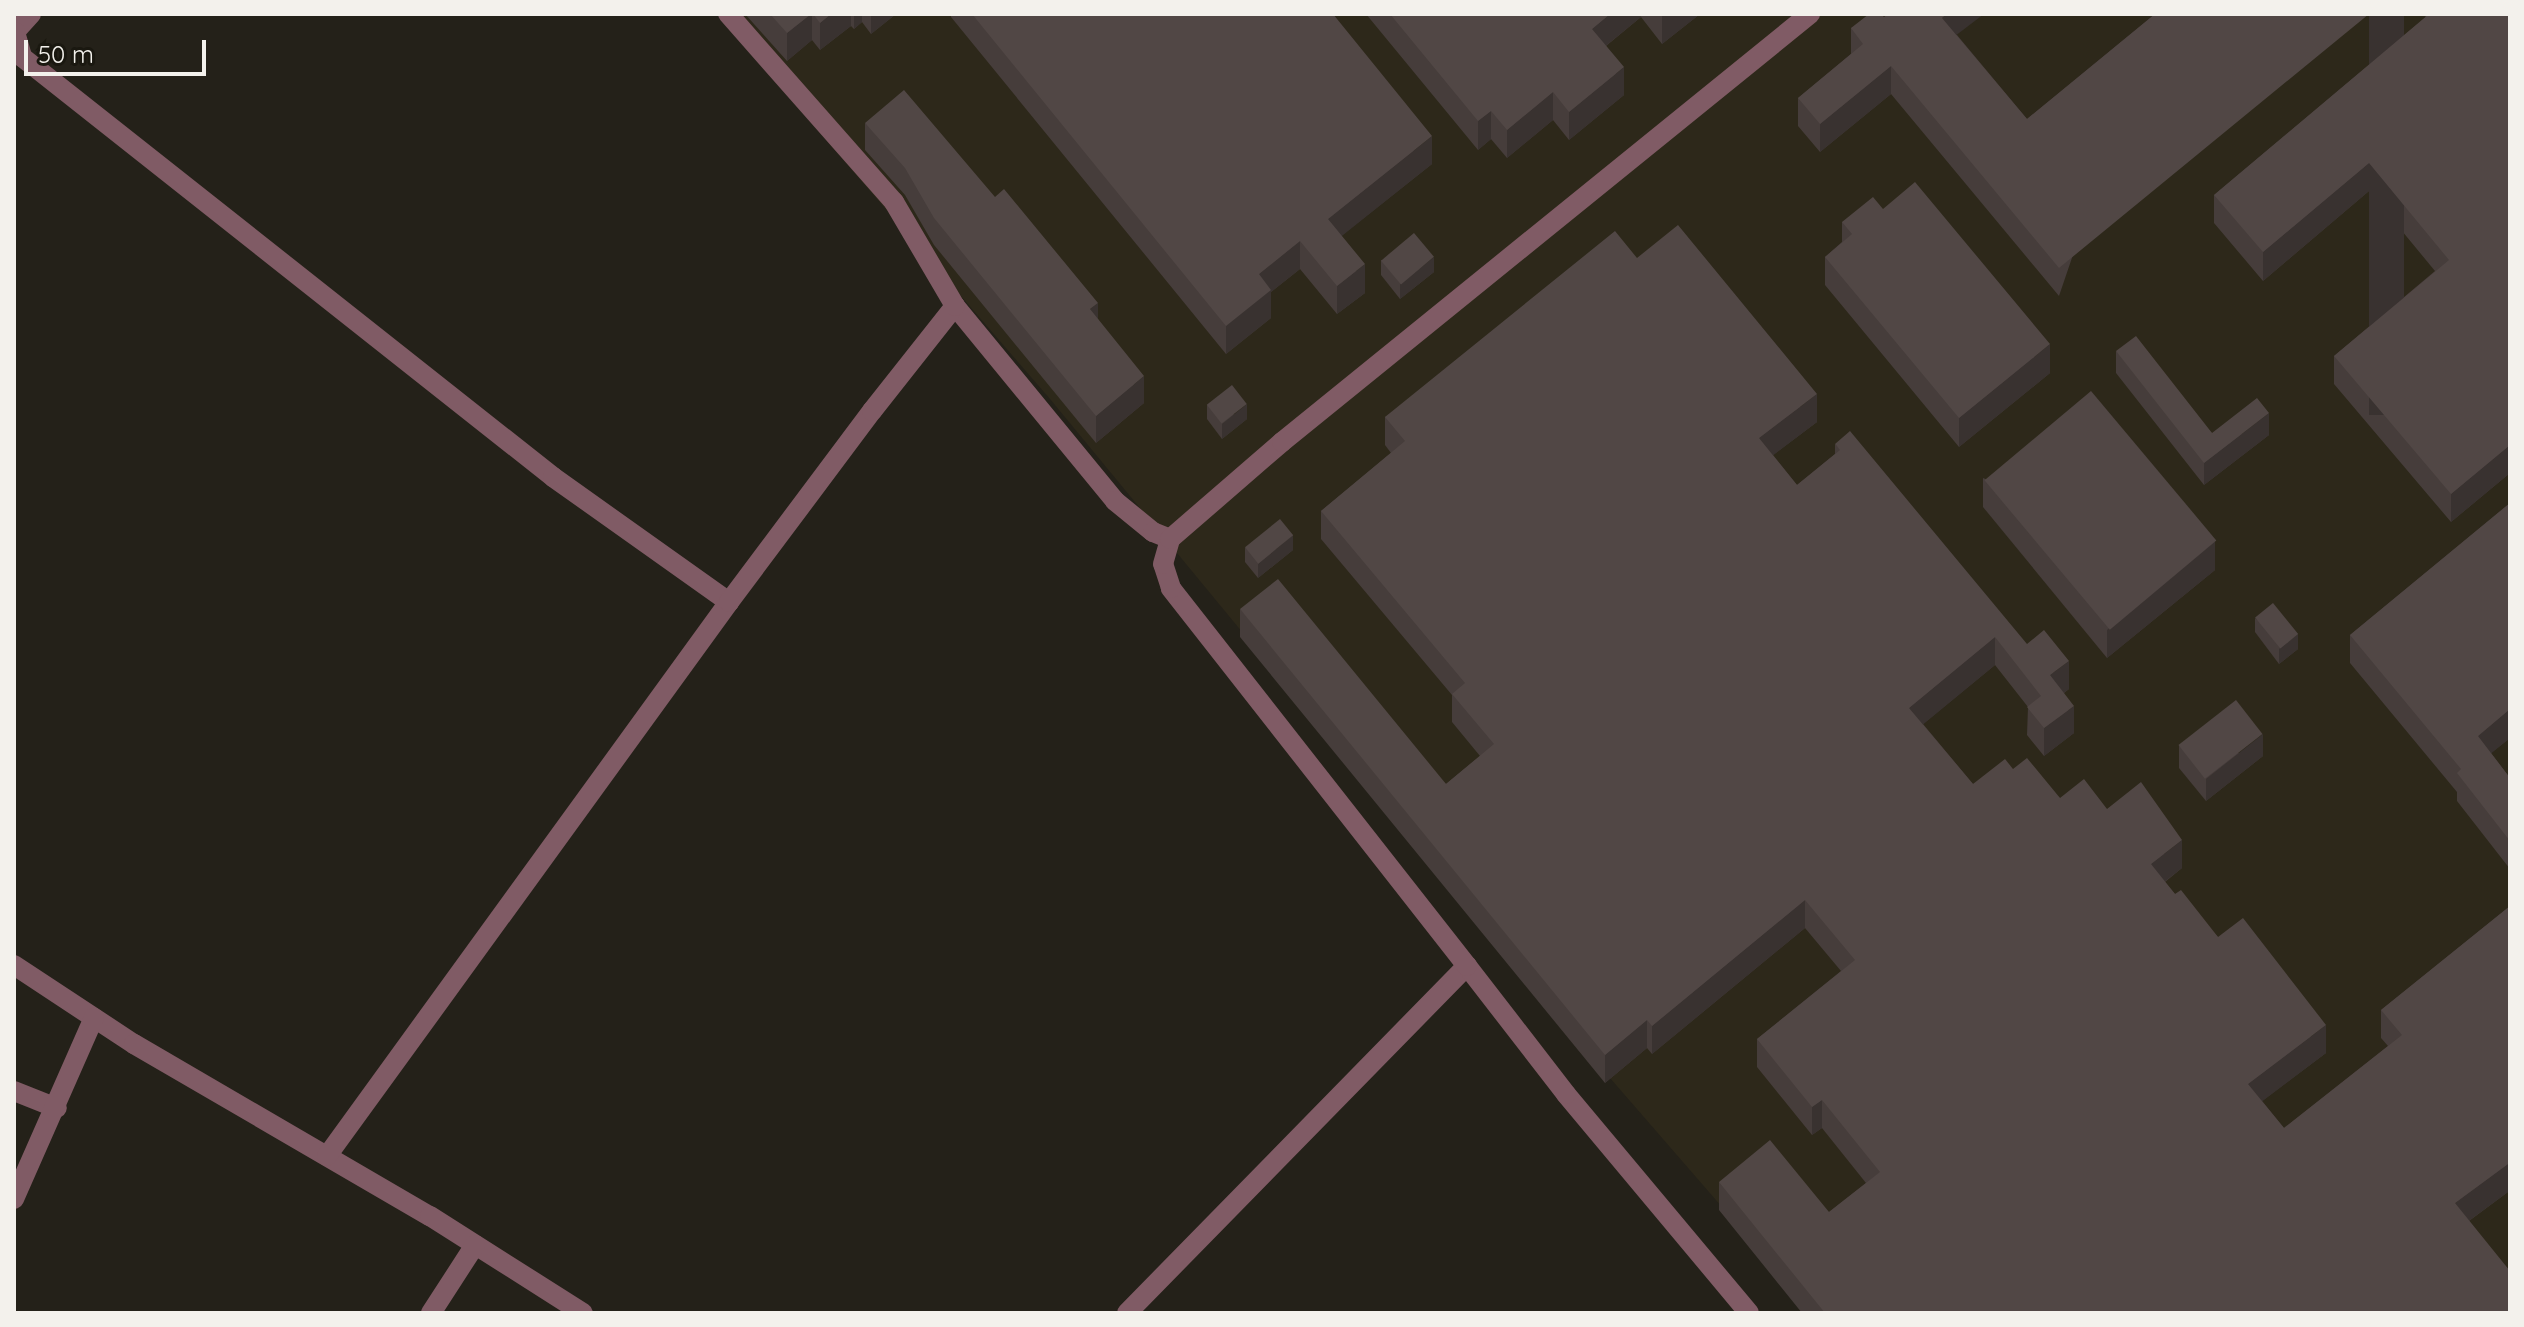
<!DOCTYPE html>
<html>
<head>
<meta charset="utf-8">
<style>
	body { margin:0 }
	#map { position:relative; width:2524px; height:1327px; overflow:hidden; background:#242119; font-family:Quicksand,sans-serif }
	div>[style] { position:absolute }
	.built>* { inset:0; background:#2d281a }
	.minor>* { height:20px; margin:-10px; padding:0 10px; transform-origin:10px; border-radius:10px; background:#805b65 }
	.wall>* { inset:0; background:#463d3b }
	.shaded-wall>* { inset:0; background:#393230; transform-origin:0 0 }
	.building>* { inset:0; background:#514745; transform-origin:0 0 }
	span { translate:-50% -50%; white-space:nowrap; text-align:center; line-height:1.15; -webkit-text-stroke:6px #1a1810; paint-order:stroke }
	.frame { position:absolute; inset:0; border:16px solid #f3f1ec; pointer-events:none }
	.scale { position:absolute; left:24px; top:40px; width:182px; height:36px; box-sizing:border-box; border:4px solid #f3f1ec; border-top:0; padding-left:10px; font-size:24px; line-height:28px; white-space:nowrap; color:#f3f1ec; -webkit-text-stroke:6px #1a1810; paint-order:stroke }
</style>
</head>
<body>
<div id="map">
	<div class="built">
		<div style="clip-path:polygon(717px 14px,2510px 14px,2510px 1313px,1814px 1313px,1610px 1078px,1050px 399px)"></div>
	</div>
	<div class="minor">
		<div style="left:31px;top:14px;width:24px;rotate:132deg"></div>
		<div style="left:15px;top:32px;width:26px;rotate:74deg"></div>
		<div style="left:22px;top:57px;width:677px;rotate:38.34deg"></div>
		<div style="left:553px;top:477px;width:216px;rotate:35.4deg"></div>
		<div style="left:955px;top:306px;width:252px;rotate:50.6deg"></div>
		<div style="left:1115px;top:501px;width:49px;rotate:39.2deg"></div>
		<div style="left:1153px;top:532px;width:18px;rotate:22deg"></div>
		<div style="left:14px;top:965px;width:144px;rotate:33.4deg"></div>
		<div style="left:134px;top:1044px;width:342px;rotate:30.2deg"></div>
		<div style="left:430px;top:1216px;width:181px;rotate:32.4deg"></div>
		<div style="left:14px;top:1091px;width:46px;rotate:21.6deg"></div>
		<div style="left:327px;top:1156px;width:684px;rotate:-54.03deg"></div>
		<div style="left:729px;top:602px;width:239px;rotate:-53.2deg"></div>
		<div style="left:872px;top:411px;width:134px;rotate:-51.7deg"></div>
		<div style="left:955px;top:306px;width:121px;rotate:-120.4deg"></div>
		<div style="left:894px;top:202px;width:251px;rotate:-131.4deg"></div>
		<div style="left:14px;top:1199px;width:198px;rotate:-66.2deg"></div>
		<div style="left:431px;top:1313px;width:81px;rotate:-57.1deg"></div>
		<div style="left:1127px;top:1313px;width:486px;rotate:-45.6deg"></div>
		<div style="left:1749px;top:1313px;width:285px;rotate:-129.9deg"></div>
		<div style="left:1566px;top:1094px;width:162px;rotate:-127.7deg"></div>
		<div style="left:1467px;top:966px;width:480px;rotate:-128.1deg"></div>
		<div style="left:1171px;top:588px;width:25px;rotate:-108deg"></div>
		<div style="left:1163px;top:564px;width:26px;rotate:-74deg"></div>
		<div style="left:1170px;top:539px;width:148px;rotate:-40.9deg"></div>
		<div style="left:1282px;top:442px;width:680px;rotate:-39.03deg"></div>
	</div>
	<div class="wall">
		<div style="clip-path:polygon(745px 14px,896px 14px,871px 34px,862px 22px,854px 29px,851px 26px,820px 50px,812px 40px,787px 61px)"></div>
		<div style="clip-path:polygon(951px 14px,1229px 14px,1432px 164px,1341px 236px,1365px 293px,1337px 314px,1300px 269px,1271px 292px,1271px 318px,1226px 354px,951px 17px)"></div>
		<div style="clip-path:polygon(1366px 14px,1700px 14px,1662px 44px,1641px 17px,1606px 46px,1624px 95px,1569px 140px,1553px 120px,1507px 158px,1491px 139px,1478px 150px)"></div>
		<div style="clip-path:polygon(2155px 14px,2059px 296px,1891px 94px,1820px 152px,1798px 126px,1798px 98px,1851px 54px,1851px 28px,1884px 17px,1957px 35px,2027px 119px)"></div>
		<div style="clip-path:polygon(2423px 14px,2510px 14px,2510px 473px,2451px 522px,2334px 384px,2334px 356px,2435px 271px,2369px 191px,2263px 281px,2214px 223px,2214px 195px,2426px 17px)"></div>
		<div style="clip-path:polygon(865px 123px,1098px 319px,1144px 403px,1096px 443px,934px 245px,905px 195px,865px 150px)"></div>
		<div style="clip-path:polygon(1883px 209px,2050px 373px,1959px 447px,1825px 285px,1825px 257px,1842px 242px,1842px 222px)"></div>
		<div style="clip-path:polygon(1637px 258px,1817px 422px,1773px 455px,1797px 485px,1835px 454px,1835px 444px,2069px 689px,2064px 693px,2074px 733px,2044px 756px,2027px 735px,2028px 707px,1995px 665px,1923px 724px,1973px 784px,2013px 769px,2060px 798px,2107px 809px,2182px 868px,2165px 882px,2175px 894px,2218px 937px,2326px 1053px,2262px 1101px,2284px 1128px,2388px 1046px,2381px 1038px,2381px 1010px,2510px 906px,2510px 1195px,2508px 1192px,2469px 1221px,2510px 1313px,1802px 1313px,1719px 1210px,1719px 1182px,1829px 1212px,1866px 1183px,1822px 1128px,1812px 1135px,1757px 1067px,1757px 1039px,1841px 971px,1805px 928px,1652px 1054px,1647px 1048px,1605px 1083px,1240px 637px,1240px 609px,1446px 784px,1480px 756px,1452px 722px,1452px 695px,1321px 539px,1321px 511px,1391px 453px,1385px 445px,1385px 417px)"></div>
		<div style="clip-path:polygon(1381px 260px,1434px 272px,1400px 299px,1381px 275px)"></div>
		<div style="clip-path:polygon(2116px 351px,2212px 433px,2269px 435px,2204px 485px,2116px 373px)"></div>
		<div style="clip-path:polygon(1207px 405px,1247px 419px,1222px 439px,1207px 419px)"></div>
		<div style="clip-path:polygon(1983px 478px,2215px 570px,2107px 658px,1983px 507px)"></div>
		<div style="clip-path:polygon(2510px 503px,2510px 738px,2491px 753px,2510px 778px,2510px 869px,2457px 801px,2457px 792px,2350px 663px,2350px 635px)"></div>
		<div style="clip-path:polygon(1245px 548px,1293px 550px,1258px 578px,1245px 562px)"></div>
		<div style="clip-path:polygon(2255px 618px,2298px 649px,2279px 664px,2255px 632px)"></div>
		<div style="clip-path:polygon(2179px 746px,2263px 756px,2206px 801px,2179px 768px)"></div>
	</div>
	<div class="shaded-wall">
		<div style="clip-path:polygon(811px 14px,812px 14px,812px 40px,787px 61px,787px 33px)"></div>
		<div style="clip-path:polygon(831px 14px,851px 14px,851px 26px,820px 50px,820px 23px)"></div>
		<div style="clip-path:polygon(854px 14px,862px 14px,862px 22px,854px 29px)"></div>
		<div style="clip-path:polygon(871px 14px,896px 14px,871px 34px)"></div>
		<div style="clip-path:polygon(1610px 14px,1641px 14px,1641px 17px,1592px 57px,1592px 29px)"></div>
		<div style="clip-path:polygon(1665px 14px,1700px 14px,1662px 44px,1662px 16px)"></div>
		<div style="clip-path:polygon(1947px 14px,1984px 14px,1942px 46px,1942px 18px)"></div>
		<div style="left:2369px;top:14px;width:35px;height:401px"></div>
		<div style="clip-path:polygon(1891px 66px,1891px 94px,1820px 152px,1820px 124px)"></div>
		<div style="clip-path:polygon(1624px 67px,1624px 95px,1569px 140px,1569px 112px)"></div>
		<div style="clip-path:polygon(1553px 92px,1553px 120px,1507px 158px,1507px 130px)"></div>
		<div style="clip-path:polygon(1491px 111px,1491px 139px,1478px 150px,1478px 121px)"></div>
		<div style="clip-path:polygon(1432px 136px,1432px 164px,1328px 247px,1328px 219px)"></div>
		<div style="clip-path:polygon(2369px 163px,2369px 191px,2263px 281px,2263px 252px)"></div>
		<div style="clip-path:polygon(1300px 241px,1300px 269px,1271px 292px,1271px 318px,1226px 354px,1226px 326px,1259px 274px)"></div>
		<div style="clip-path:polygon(1434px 257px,1434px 272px,1400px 299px,1400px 284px)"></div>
		<div style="clip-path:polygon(1365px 264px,1365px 293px,1337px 314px,1337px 286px)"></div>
		<div style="clip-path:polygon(1098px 303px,1098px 330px,1090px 309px)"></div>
		<div style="clip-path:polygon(2050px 344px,2050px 373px,1959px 447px,1959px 418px)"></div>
		<div style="clip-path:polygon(1144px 376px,1144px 403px,1096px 443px,1096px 416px)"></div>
		<div style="clip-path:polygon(1817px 394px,1817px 422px,1759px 466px,1759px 438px)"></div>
		<div style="clip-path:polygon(1247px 404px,1247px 419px,1222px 439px,1222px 424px)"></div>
		<div style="clip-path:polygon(2269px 413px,2269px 435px,2204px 485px,2204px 463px)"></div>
		<div style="clip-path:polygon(2510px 445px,2510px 473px,2451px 522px,2451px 494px)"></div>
		<div style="clip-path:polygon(1293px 535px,1293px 550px,1258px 578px,1258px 564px)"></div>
		<div style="clip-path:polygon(2215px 541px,2215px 570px,2107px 658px,2107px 630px)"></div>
		<div style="clip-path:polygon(2298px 634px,2298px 649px,2279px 664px,2279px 649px)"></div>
		<div style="clip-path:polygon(1995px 637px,1995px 665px,1909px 736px,1909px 708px)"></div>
		<div style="clip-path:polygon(2069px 661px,2069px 689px,2050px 703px,2050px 675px)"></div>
		<div style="clip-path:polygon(2074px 706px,2074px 733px,2044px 756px,2044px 728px)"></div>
		<div style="clip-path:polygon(2510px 709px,2510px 738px,2478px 764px,2478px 736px)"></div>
		<div style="clip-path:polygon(2263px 734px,2263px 756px,2206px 801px,2206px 779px)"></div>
		<div style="clip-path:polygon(2182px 840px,2182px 868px,2151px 892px,2151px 864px)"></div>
		<div style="clip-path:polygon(1805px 900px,1805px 928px,1652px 1054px,1652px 1026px)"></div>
		<div style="clip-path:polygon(1647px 1020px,1647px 1048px,1605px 1083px,1605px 1055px)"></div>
		<div style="clip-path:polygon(2326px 1025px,2326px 1053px,2248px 1112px,2248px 1084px)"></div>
		<div style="clip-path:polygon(1822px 1100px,1822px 1128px,1812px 1135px,1812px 1107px)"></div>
		<div style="clip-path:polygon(2508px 1164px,2508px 1192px,2455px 1231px,2455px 1203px)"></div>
	</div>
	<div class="building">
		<div style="clip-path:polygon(770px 14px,811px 14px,787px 33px)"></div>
		<div style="clip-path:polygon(813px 14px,831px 14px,820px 23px)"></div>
		<div style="clip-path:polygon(972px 14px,1229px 14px,1231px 16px,1233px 14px,1333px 14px,1432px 136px,1328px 219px,1365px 264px,1337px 286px,1300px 241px,1259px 274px,1271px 290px,1226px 326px)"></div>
		<div style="clip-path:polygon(1390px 14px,1610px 14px,1592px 29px,1624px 67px,1569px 112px,1553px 92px,1507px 130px,1491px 111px,1478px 121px)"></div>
		<div style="clip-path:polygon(1869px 14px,1881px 14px,1884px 17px,1888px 14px,1947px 14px,1942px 18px,2027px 119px,2155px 14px,2369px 14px,2059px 268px,1891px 66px,1820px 124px,1798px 98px,1863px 44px,1851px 28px)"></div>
		<div style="clip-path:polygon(2429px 14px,2510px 14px,2510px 445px,2451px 494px,2334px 356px,2449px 260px,2369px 163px,2263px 252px,2214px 195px)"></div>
		<div style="clip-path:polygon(904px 90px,995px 197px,1004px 189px,1098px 303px,1090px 309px,1144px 376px,1096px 416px,934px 218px,905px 168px,865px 123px)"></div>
		<div style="clip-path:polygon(1915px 182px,2050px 344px,1959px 418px,1825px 257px,1852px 234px,1842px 222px,1873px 197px,1883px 209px)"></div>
		<div style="clip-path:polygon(1678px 225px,1817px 394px,1759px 438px,1797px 485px,1840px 450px,1835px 444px,1850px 431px,2027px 644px,2044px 630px,2069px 661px,2050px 675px,2074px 706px,2044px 728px,2027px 707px,2041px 696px,1995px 637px,1909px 708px,1973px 784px,2005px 759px,2013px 769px,2027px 758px,2060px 798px,2084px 779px,2107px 809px,2141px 782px,2182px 840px,2151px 864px,2175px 894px,2181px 890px,2218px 937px,2243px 918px,2326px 1025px,2248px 1084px,2284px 1128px,2402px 1035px,2381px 1010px,2510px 906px,2510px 1167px,2508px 1164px,2455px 1203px,2510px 1271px,2510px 1313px,1825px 1313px,1719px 1182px,1770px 1140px,1829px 1212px,1880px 1172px,1822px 1100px,1812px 1107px,1757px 1039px,1855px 960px,1805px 900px,1652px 1026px,1647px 1020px,1605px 1055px,1240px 609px,1278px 579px,1446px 784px,1494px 744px,1452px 694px,1465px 683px,1321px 511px,1405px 441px,1385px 417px,1615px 231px,1637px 258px)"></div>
		<div style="left:1414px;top:233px;width:31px;height:43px;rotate:50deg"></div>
		<div style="clip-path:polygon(2136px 336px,2212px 433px,2257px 398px,2269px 413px,2204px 463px,2116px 351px)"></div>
		<div style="left:1232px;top:385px;width:24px;height:32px;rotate:52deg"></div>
		<div style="left:2091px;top:391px;width:195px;height:139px;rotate:50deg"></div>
		<div style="clip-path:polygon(2510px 503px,2510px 709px,2478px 736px,2510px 778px,2510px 841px,2457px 773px,2461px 769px,2350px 635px)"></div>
		<div style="left:1280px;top:519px;width:21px;height:45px;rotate:51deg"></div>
		<div style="left:2273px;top:603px;width:40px;height:23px;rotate:51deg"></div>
		<div style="left:2236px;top:700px;width:43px;height:73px;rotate:52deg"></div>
	</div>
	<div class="frame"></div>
	<div class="scale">50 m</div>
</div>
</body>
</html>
